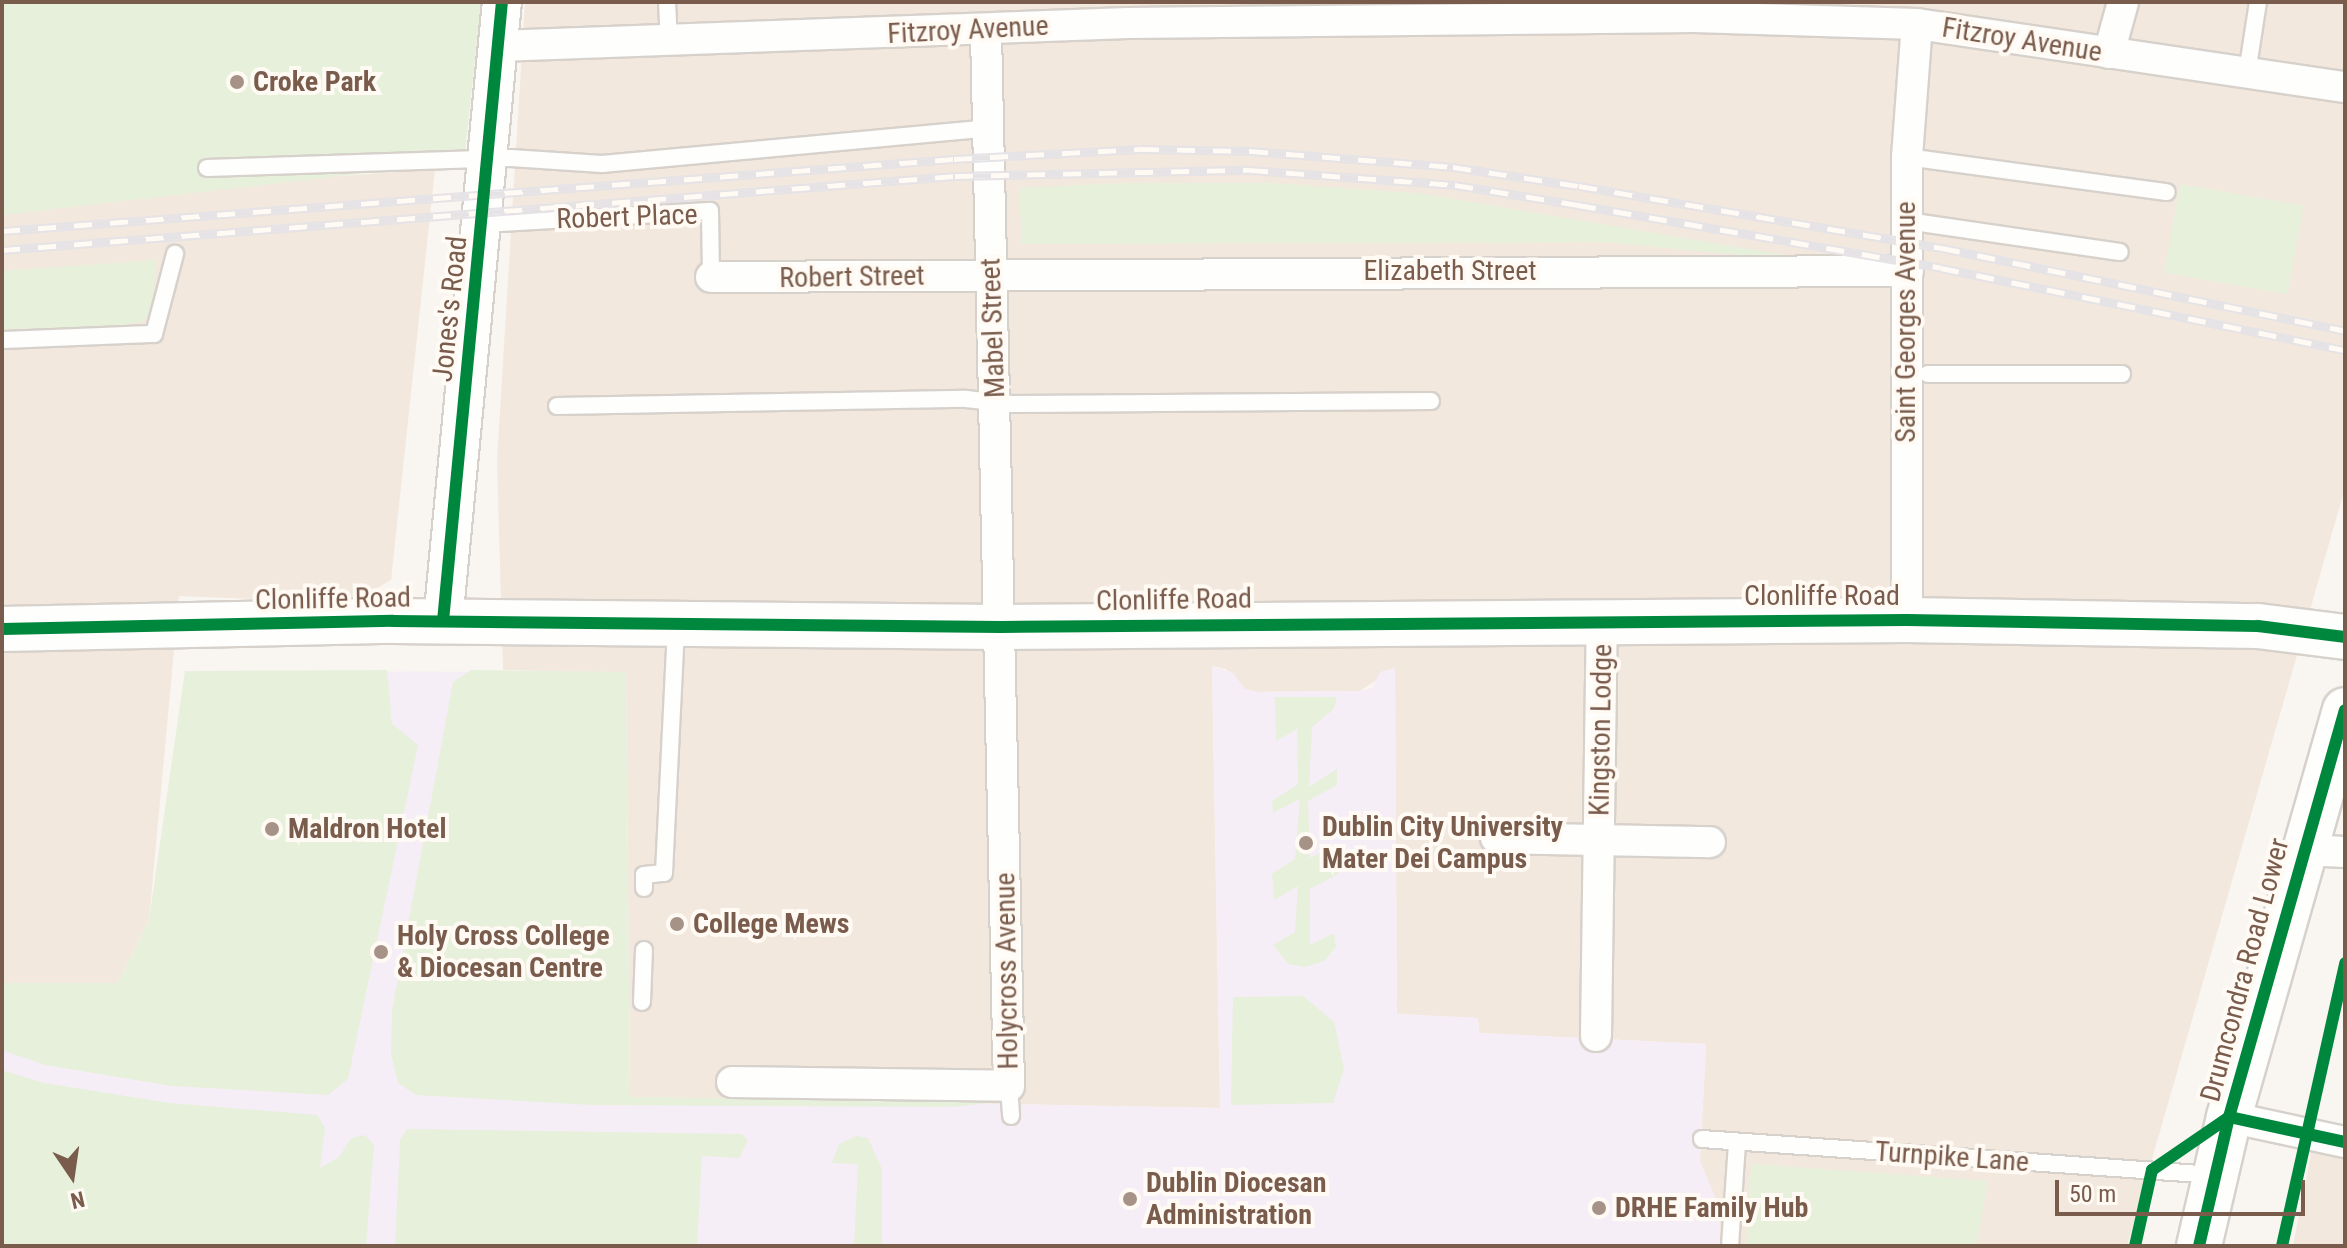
<!DOCTYPE html>
<html>
<head>
<meta charset="utf-8">
<style>
	body { margin:0 }
	#map { position:relative; width:2347px; height:1248px; overflow:hidden; background:#f9f5f0; font-family:"Roboto Condensed",sans-serif }
	div>[style] { position:absolute }
	.residential>* { inset:0; background:#f2e8de }
	.education>* { inset:0; background:#f6eef6 }
	.green>* { inset:0; background:#e7f0db; transform-origin:0 0 }
	.roads { filter:drop-shadow(2px 0 #d7d1cb) drop-shadow(-2px 0 #d7d1cb) drop-shadow(0 2px #d7d1cb) drop-shadow(0 -2px #d7d1cb) }
	.service>* { height:16px; margin:-8px; padding:0 8px; transform-origin:8px; border-radius:8px; background:#fefefd }
	.minor>* { height:30px; margin:-15px; padding:0 15px; transform-origin:15px; border-radius:15px; background:#fefefd }
	.tertiary>* { height:38px; margin:-19px; padding:0 19px; transform-origin:19px; border-radius:19px; background:#fefefd }
	.secondary>* { height:44px; margin:-22px; padding:0 22px; transform-origin:22px; border-radius:22px; background:#fefefd }
	.rail>* { height:9px; margin-top:-4.5px; transform-origin:0; background:repeating-linear-gradient(90deg,#fffaf3 0 18px,#e6e3e7 0 36px); box-sizing:border-box; border-block:2px solid #e6e3e7 }
	.cycleway>* { height:12px; margin:-6px; padding:0 6px; transform-origin:6px; border-radius:6px; background:#00873e }
	.dots>* { width:22px; height:22px; translate:-50% -50%; box-sizing:border-box; border:4px solid #fffaf3; border-radius:50% }
	span { translate:-50% -50%; white-space:nowrap; text-align:center; line-height:1.15; -webkit-text-stroke:8px #fffaf3; paint-order:stroke }
	.street-label { font-size:28px; color:#7a5c4d }
	.poi-label { font-size:28px; color:#7a5c4d; font-weight:700 }
	.left { translate:0 -50%; text-align:left }
	.frame { position:absolute; inset:0; border:4px solid #7a5c4d; pointer-events:none }
	.north { position:absolute; left:32px; top:1136px; width:80px; height:80px; -webkit-text-stroke:6px #fffaf3; paint-order:stroke; rotate:167deg; font-size:22px; font-weight:700; line-height:32px; text-align:center; color:#7a5c4d }
	.north::after { content:''; display:block; margin:auto; width:28px; height:36px; background:#7a5c4d; clip-path:polygon(50% 0,100% 100%,50% 72%,0 100%) }
	.scale { position:absolute; left:2055px; top:1180px; width:250px; height:36px; box-sizing:border-box; border:4px solid #7a5c4d; border-top:0; padding-left:10px; font-size:24px; line-height:28px; white-space:nowrap; color:#7a5c4d; -webkit-text-stroke:6px #fffaf3; paint-order:stroke }
</style>
</head>
<body>
<div id="map">
	<div class="residential">
		<div style="clip-path:polygon(525px 2px,2345px 2px,2345px 488px,2127px 1246px,1720px 1246px,1719px 1207px,1700px 1161px,1706px 1044px,1479px 1033px,1478px 1018px,1397px 1014px,1395px 668px,1360px 691px,1257px 692px,1245px 689px,1226px 669px,1212px 666px,1220px 1108px,630px 1097px,626px 673px,503px 670px,497px 461px)"></div>
		<div style="clip-path:polygon(435px 169px,391px 580px,352px 603px,179px 596px,149px 920px,118px 983px,2px 983px,2px 202px)"></div>
		<div style="clip-path:polygon(2314px 1139px,2345px 1144px,2345px 1246px,2293px 1246px)"></div>
	</div>
	<div class="education">
		<div style="clip-path:polygon(1212px 666px,1233px 673px,1245px 689px,1257px 692px,1360px 691px,1372px 688px,1380px 672px,1395px 668px,1397px 1014px,1478px 1018px,1479px 1033px,1706px 1044px,1700px 1161px,1719px 1207px,1720px 1246px,2px 1246px,2px 983px,118px 983px,149px 920px,185px 671px,626px 672px,630px 1097px,1220px 1108px)"></div>
	</div>
	<div class="green">
		<div style="clip-path:polygon(2px 2px,481px 2px,464px 162px,2px 215px)"></div>
		<div style="clip-path:polygon(1123px 183px,1272px 183px,1424px 194px,1844px 265px,1605px 242px,1022px 244px,1019px 188px)"></div>
		<div style="left:2180px;top:184px;width:125px;height:90px;rotate:10deg"></div>
		<div style="clip-path:polygon(156px 260px,152px 307px,144px 321px,110px 328px,2px 329px,2px 271px)"></div>
		<div style="clip-path:polygon(387px 670px,392px 724px,418px 745px,348px 1079px,328px 1095px,172px 1086px,45px 1065px,2px 1050px,2px 983px,118px 983px,149px 920px,185px 671px)"></div>
		<div style="clip-path:polygon(471px 670px,626px 672px,630px 1097px,996px 1102px,952px 1107px,591px 1105px,416px 1095px,398px 1083px,391px 1054px,392px 1011px,453px 682px)"></div>
		<div style="clip-path:polygon(1275px 697px,1337px 697px,1334px 709px,1312px 727px,1309px 787px,1337px 769px,1337px 785px,1308px 801px,1310px 858px,1337px 844px,1338px 874px,1310px 889px,1310px 945px,1334px 933px,1336px 947px,1324px 961px,1305px 967px,1288px 964px,1273px 945px,1295px 932px,1298px 886px,1274px 900px,1272px 874px,1295px 859px,1300px 799px,1273px 813px,1272px 801px,1298px 784px,1297px 729px,1276px 741px)"></div>
		<div style="clip-path:polygon(1303px 996px,1334px 1022px,1344px 1069px,1333px 1103px,1231px 1105px,1233px 997px)"></div>
		<div style="clip-path:polygon(2px 1070px,44px 1083px,170px 1103px,317px 1115px,325px 1128px,320px 1168px,339px 1157px,351px 1138px,365px 1135px,374px 1145px,366px 1246px,2px 1246px)"></div>
		<div style="clip-path:polygon(407px 1129px,742px 1134px,748px 1141px,739px 1158px,702px 1156px,697px 1246px,395px 1246px,400px 1140px)"></div>
		<div style="clip-path:polygon(856px 1136px,868px 1138px,882px 1169px,882px 1246px,854px 1246px,858px 1164px,832px 1163px,839px 1144px)"></div>
		<div style="clip-path:polygon(1751px 1164px,1988px 1181px,1976px 1246px,1746px 1246px)"></div>
	</div>
	<div class="roads">
		<div class="service">
			<div style="left:667px;top:2px;width:41px;rotate:87.2deg"></div>
			<div style="left:2247px;top:73px;width:72px;rotate:-81.2deg"></div>
			<div style="left:1907px;top:157px;width:262px;rotate:7.7deg"></div>
			<div style="left:207px;top:168px;width:304px;rotate:-1.9deg"></div>
			<div style="left:511px;top:158px;width:91px;rotate:3.8deg"></div>
			<div style="left:602px;top:164px;width:388px;rotate:-5.3deg"></div>
			<div style="left:1907px;top:221px;width:215px;rotate:8.3deg"></div>
			<div style="left:482px;top:224px;width:228px;rotate:-3.3deg"></div>
			<div style="left:710px;top:211px;width:66px;rotate:89.1deg"></div>
			<div style="left:2px;top:340px;width:152px;rotate:-2.3deg"></div>
			<div style="left:154px;top:334px;width:83px;rotate:-75.3deg"></div>
			<div style="left:1928px;top:374px;width:194px"></div>
			<div style="left:557px;top:406px;width:409px;rotate:-1deg"></div>
			<div style="left:966px;top:399px;width:46px;rotate:6.2deg"></div>
			<div style="left:1012px;top:404px;width:419px;rotate:-0.4deg"></div>
			<div style="left:644px;top:888px;width:13px;rotate:-90deg"></div>
			<div style="left:644px;top:875px;width:20px;rotate:-6deg"></div>
			<div style="left:664px;top:873px;width:248px;rotate:-87.2deg"></div>
			<div style="left:642px;top:1002px;width:52px;rotate:-87.8deg"></div>
			<div style="left:1009px;top:1086px;width:30px;rotate:86deg"></div>
			<div style="left:1702px;top:1139px;width:513px;rotate:4.02deg"></div>
			<div style="left:1730px;top:1246px;width:103px;rotate:-86.1deg"></div>
		</div>
		<div class="minor">
			<div style="left:498px;top:46px;width:630px;rotate:-2.09deg"></div>
			<div style="left:1128px;top:23px;width:566px;rotate:-0.61deg"></div>
			<div style="left:1694px;top:17px;width:223px;rotate:1.8deg"></div>
			<div style="left:1917px;top:24px;width:433px;rotate:8.4deg"></div>
			<div style="left:2109px;top:53px;width:53px;rotate:-74.6deg"></div>
			<div style="left:711px;top:277px;width:1197px;rotate:-0.29deg"></div>
			<div style="left:1907px;top:620px;width:463px;rotate:-90deg"></div>
			<div style="left:1907px;top:157px;width:133px;rotate:-85.7deg"></div>
			<div style="left:1496px;top:838px;width:214px;rotate:1.1deg"></div>
			<div style="left:2303px;top:850px;width:42px;rotate:2.7deg"></div>
			<div style="left:1596px;top:1036px;width:416px;rotate:-89.2deg"></div>
			<div style="left:732px;top:1082px;width:277px;rotate:0.8deg"></div>
			<div style="left:1009px;top:1086px;width:1057px;rotate:-91.25deg"></div>
			<div style="left:2229px;top:1117px;width:119px;rotate:12.2deg"></div>
		</div>
		<div class="tertiary">
			<div style="left:443px;top:621px;width:622px;rotate:-84.56deg"></div>
		</div>
		<div class="secondary">
			<div style="left:2px;top:629px;width:391px;rotate:-1.2deg"></div>
			<div style="left:393px;top:621px;width:608px;rotate:0.57deg"></div>
			<div style="left:1001px;top:627px;width:906px;rotate:-0.44deg"></div>
			<div style="left:1907px;top:620px;width:351px;rotate:1deg"></div>
			<div style="left:2258px;top:626px;width:88px;rotate:7.2deg"></div>
			<div style="left:2199px;top:1246px;width:132px;rotate:-76.9deg"></div>
			<div style="left:2229px;top:1117px;width:423px;rotate:-74.1deg"></div>
		</div>
	</div>
	<div class="rail">
		<div style="left:2px;top:231px;width:955px;rotate:-4.33deg"></div>
		<div style="left:954px;top:159px;width:187px;rotate:-3.1deg"></div>
		<div style="left:1141px;top:149px;width:109px;rotate:1.1deg"></div>
		<div style="left:1250px;top:151px;width:204px;rotate:4.5deg"></div>
		<div style="left:1453px;top:167px;width:127px;rotate:8.6deg"></div>
		<div style="left:1579px;top:186px;width:368px;rotate:9.7deg"></div>
		<div style="left:1942px;top:248px;width:411px;rotate:11.6deg"></div>
		<div style="left:2px;top:250px;width:956px;rotate:-4.44deg"></div>
		<div style="left:955px;top:176px;width:295px;rotate:-1.2deg"></div>
		<div style="left:1250px;top:170px;width:206px;rotate:4.2deg"></div>
		<div style="left:1455px;top:185px;width:125px;rotate:9.2deg"></div>
		<div style="left:1578px;top:205px;width:368px;rotate:9.8deg"></div>
		<div style="left:1941px;top:268px;width:412px;rotate:11.5deg"></div>
	</div>
	<div class="cycleway">
		<div style="left:443px;top:621px;width:622px;rotate:-84.56deg"></div>
		<div style="left:2px;top:629px;width:391px;rotate:-1.2deg"></div>
		<div style="left:393px;top:621px;width:608px;rotate:0.57deg"></div>
		<div style="left:1001px;top:627px;width:906px;rotate:-0.44deg"></div>
		<div style="left:1907px;top:620px;width:351px;rotate:1deg"></div>
		<div style="left:2258px;top:626px;width:88px;rotate:7.2deg"></div>
		<div style="left:2229px;top:1117px;width:119px;rotate:12.2deg"></div>
		<div style="left:2135px;top:1246px;width:78px;rotate:-77.4deg"></div>
		<div style="left:2152px;top:1170px;width:93px;rotate:-34.5deg"></div>
		<div style="left:2199px;top:1246px;width:132px;rotate:-76.9deg"></div>
		<div style="left:2229px;top:1117px;width:423px;rotate:-74.1deg"></div>
		<div style="left:2282px;top:1246px;width:290px;rotate:-77.4deg"></div>
	</div>
	<div class="dots">
		<div style="left:237px;top:82px;background:#a69286"></div>
		<div style="left:272px;top:829px;background:#a69286"></div>
		<div style="left:1306px;top:843px;background:#a69286"></div>
		<div style="left:677px;top:924px;background:#a69286"></div>
		<div style="left:381px;top:952px;background:#a69286"></div>
		<div style="left:1130px;top:1199px;background:#a69286"></div>
		<div style="left:1599px;top:1208px;background:#a69286"></div>
	</div>
	<div class="street-label">
		<span style="left:968px;top:30px;rotate:-3deg">Fitzroy Avenue</span>
		<span style="left:2022px;top:40px;rotate:9deg">Fitzroy Avenue</span>
		<span style="left:627px;top:217px;rotate:-2deg">Robert Place</span>
		<span style="left:1450px;top:271px">Elizabeth Street</span>
		<span style="left:852px;top:277px;rotate:-1deg">Robert Street</span>
		<span style="left:450px;top:309px;rotate:-84deg">Jones's Road</span>
		<span style="left:1906px;top:322px;rotate:-90deg">Saint Georges Avenue</span>
		<span style="left:993px;top:328px;rotate:-92deg">Mabel Street</span>
		<span style="left:1822px;top:596px">Clonliffe Road</span>
		<span style="left:333px;top:599px;rotate:-1deg">Clonliffe Road</span>
		<span style="left:1174px;top:600px;rotate:-1deg">Clonliffe Road</span>
		<span style="left:1601px;top:730px;rotate:-89deg">Kingston Lodge</span>
		<span style="left:2245px;top:970px;rotate:-75deg">Drumcondra Road Lower</span>
		<span style="left:1007px;top:971px;rotate:-91deg">Holycross Avenue</span>
		<span style="left:1952px;top:1157px;rotate:4deg">Turnpike Lane</span>
	</div>
	<div class="poi-label">
		<span class="left" style="left:253px;top:82px">Croke Park</span>
		<span class="left" style="left:1322px;top:843px">Dublin City University<br>Mater Dei Campus</span>
		<span class="left" style="left:288px;top:829px">Maldron Hotel</span>
		<span class="left" style="left:693px;top:924px">College Mews</span>
		<span class="left" style="left:397px;top:952px">Holy Cross College<br>&amp; Diocesan Centre</span>
		<span class="left" style="left:1146px;top:1199px">Dublin Diocesan<br>Administration</span>
		<span class="left" style="left:1615px;top:1208px">DRHE Family Hub</span>
	</div>
	<div class="frame"></div>
	<div class="north">N</div>
	<div class="scale">50 m</div>
</div>
</body>
</html>
